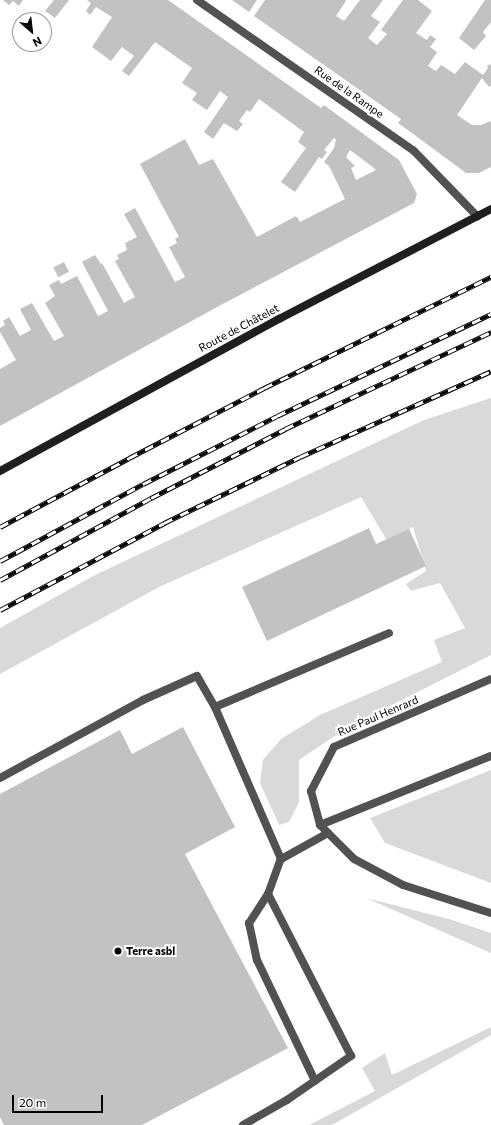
<!DOCTYPE html>
<html>
<head>
<meta charset="utf-8">
<style>
	body { margin:0 }
	#map { position:relative; width:491px; height:1125px; overflow:hidden; background:#fff; font-family:Commissioner,sans-serif }
	div>[style] { position:absolute }
	.green>* { inset:0; background:#d9d9d9 }
	.building>* { inset:0; background:#c2c2c2; transform-origin:0 0 }
	.lane>* { height:8px; margin:-4px; padding:0 4px; transform-origin:4px; border-radius:4px; background:#525252 }
	.street>* { height:8px; margin:-4px; padding:0 4px; transform-origin:4px; border-radius:4px; background:#525252 }
	.secondary>* { height:8px; margin:-4px; padding:0 4px; transform-origin:4px; border-radius:4px; background:#1f1f1f }
	.rail>* { height:4.5px; margin-top:-2.25px; transform-origin:0; background:repeating-linear-gradient(90deg,#fff 0 9px,#000 0 18px); box-sizing:border-box; border-block:1px solid #000 }
	.dots>* { width:11px; height:11px; translate:-50% -50%; box-sizing:border-box; border:2px solid #fff; border-radius:50% }
	span { translate:-50% -50%; white-space:nowrap; text-align:center; line-height:1.15; -webkit-text-stroke:4px #fff; paint-order:stroke }
	.street-label { font-size:11px; color:#000 }
	.poi-label { font-size:11px; color:#000; font-weight:700 }
	.left { translate:0 -50%; text-align:left }
	.north { position:absolute; left:12px; top:12px; width:40px; height:40px; box-sizing:border-box; background:#fff; border:1px solid #999; border-radius:50%; rotate:152deg; font-size:11px; font-weight:700; line-height:16px; text-align:center; color:#000 }
	.north::after { content:''; display:block; margin:auto; width:14px; height:18px; background:#000; clip-path:polygon(50% 0,100% 100%,50% 72%,0 100%) }
	.scale { position:absolute; left:12px; top:1095px; width:91px; height:18px; box-sizing:border-box; border:2px solid #000; border-top:0; padding-left:5px; font-size:12px; line-height:14px; white-space:nowrap; color:#000; -webkit-text-stroke:3px #fff; paint-order:stroke }
</style>
</head>
<body>
<div id="map">
	<div class="green">
		<div style="clip-path:polygon(491px 398px,491px 655px,348px 727px,299px 760px,299px 802px,289px 822px,279px 825px,260px 783px,263px 760px,281px 739px,320px 715px,442px 662px,434px 640px,465px 628px,440px 583px,411px 591px,406px 584px,426px 571px,413px 527px,388px 542px,361px 497px,161px 586px,0 674px,0 628px,95px 575px,424px 420px)"></div>
		<div style="clip-path:polygon(491px 770px,491px 883px,385px 843px,370px 818px)"></div>
		<div style="clip-path:polygon(366px 898px,449px 919px,491px 933px,491px 953px)"></div>
		<div style="clip-path:polygon(491px 1027px,491px 1035px,332px 1125px,309px 1125px,375px 1091px,362px 1068px,385px 1053px,392px 1075px)"></div>
	</div>
	<div class="building">
		<div style="clip-path:polygon(3px 0,23px 0,19px 6px,13px 1px,9px 5px)"></div>
		<div style="clip-path:polygon(54px 0,69px 0,55px 18px,45px 11px)"></div>
		<div style="clip-path:polygon(evenodd,87px 0,168px 0,321px 108px,324px 105px,399px 160px,417px 194px,414px 203px,219px 306px,0 426px,0 369px,16px 360px,0 332px,0 328px,5px 325px,3px 321px,9px 317px,20px 336px,31px 330px,20px 309px,32px 303px,54px 341px,64px 336px,45px 303px,55px 296px,49px 285px,59px 280px,61px 284px,77px 276px,98px 316px,108px 311px,82px 262px,95px 255px,101px 264px,102px 263px,124px 303px,135px 297px,115px 261px,119px 259px,117px 255px,127px 250px,125px 243px,137px 237px,124px 214px,135px 208px,175px 282px,185px 277px,169px 247px,177px 243px,175px 239px,179px 237px,140px 164px,185px 139px,199px 165px,213px 159px,257px 237px,296px 216px,300px 222px,345px 199px,329px 166px,324px 162px,334px 148px,336px 139px,334px 138px,324px 150px,327px 152px,322px 159px,319px 157px,295px 192px,281px 182px,306px 148px,298px 142px,304px 132px,259px 99px,250px 112px,247px 110px,239px 121px,243px 124px,237px 131px,224px 123px,213px 139px,204px 132px,228px 97px,220px 91px,207px 110px,192px 100px,197px 93px,182px 83px,192px 68px,155px 42px,129px 76px,122px 71px,134px 56px,122px 47px,111px 61px,92px 47px,112px 17px,96px 7px,90px 15px,86px 11px,91px 3px,87px 0,350px 150px,370px 165px,376px 170px,356px 180px,351px 168px,355px 166px,346px 157px,350px 150px)"></div>
		<div style="clip-path:polygon(232px 0,257px 0,249px 12px)"></div>
		<div style="clip-path:polygon(265px 0,345px 0,346px 1px,336px 16px,344px 21px,360px 0,383px 0,371px 16px,380px 22px,368px 38px,377px 45px,387px 34px,381px 30px,403px 0,418px 0,432px 11px,416px 33px,427px 40px,430px 35px,436px 39px,430px 47px,437px 52px,428px 66px,436px 71px,441px 65px,455px 74px,465px 62px,483px 75px,488px 68px,487px 66px,491px 64px,491px 85px,489px 87px,482px 78px,457px 115px,472px 125px,481px 125px,491px 121px,491px 167px,479px 173px,466px 173px,416px 136px,398px 123px,401px 119px,254px 16px)"></div>
		<div style="clip-path:polygon(485px 0,491px 0,491px 22px,483px 32px,486px 36px,474px 50px,459px 38px)"></div>
		<div style="left:64px;top:262px;width:11px;height:12px;rotate:63deg"></div>
		<div style="clip-path:polygon(369px 528px,376px 544px,409px 529px,426px 566px,267px 641px,242px 587px)"></div>
		<div style="clip-path:polygon(183px 727px,235px 827px,185px 854px,288px 1048px,142px 1125px,4px 1125px,0 1117px,0 794px,120px 730px,132px 754px)"></div>
	</div>
	<div class="lane">
		<div style="left:491px;top:679px;width:171px;rotate:156.6deg"></div>
		<div style="left:334px;top:747px;width:50px;rotate:117.6deg"></div>
		<div style="left:311px;top:791px;width:35px;rotate:75deg"></div>
		<div style="left:320px;top:825px;width:48px;rotate:45deg"></div>
		<div style="left:354px;top:859px;width:55px;rotate:28deg"></div>
		<div style="left:403px;top:885px;width:92px;rotate:17.7deg"></div>
		<div style="left:0;top:778px;width:163px;rotate:-28.6deg"></div>
		<div style="left:143px;top:700px;width:59px;rotate:-24deg"></div>
		<div style="left:197px;top:676px;width:36px;rotate:60deg"></div>
		<div style="left:320px;top:825px;width:184px;rotate:-22deg"></div>
		<div style="left:328px;top:833px;width:54px;rotate:151deg"></div>
		<div style="left:281px;top:859px;width:166px;rotate:-113.5deg"></div>
		<div style="left:215px;top:707px;width:189px;rotate:-23deg"></div>
		<div style="left:268px;top:894px;width:35px;rotate:123deg"></div>
		<div style="left:249px;top:923px;width:38px;rotate:78deg"></div>
		<div style="left:257px;top:960px;width:134px;rotate:64.4deg"></div>
		<div style="left:243px;top:1125px;width:51px;rotate:-29.6deg"></div>
		<div style="left:287px;top:1100px;width:78px;rotate:-34.5deg"></div>
		<div style="left:351px;top:1056px;width:182px;rotate:-117.1deg"></div>
		<div style="left:268px;top:894px;width:37px;rotate:-70deg"></div>
	</div>
	<div class="street">
		<div style="left:197px;top:0;width:264px;rotate:34.8deg"></div>
		<div style="left:414px;top:151px;width:91px;rotate:45.9deg"></div>
	</div>
	<div class="secondary">
		<div style="left:0;top:471px;width:318px;rotate:-28.6deg"></div>
		<div style="left:279px;top:319px;width:239px;rotate:-27.4deg"></div>
	</div>
	<div class="rail">
		<div style="left:0;top:527px;width:146px;rotate:-28.1deg"></div>
		<div style="left:129px;top:458px;width:152px;rotate:-27.4deg"></div>
		<div style="left:264px;top:388px;width:253px;rotate:-26.1deg"></div>
		<div style="left:0;top:561px;width:162px;rotate:-28.3deg"></div>
		<div style="left:143px;top:484px;width:150px;rotate:-26.9deg"></div>
		<div style="left:277px;top:416px;width:237px;rotate:-25.5deg"></div>
		<div style="left:0;top:580px;width:172px;rotate:-28.5deg"></div>
		<div style="left:151px;top:498px;width:151px;rotate:-27.2deg"></div>
		<div style="left:285px;top:429px;width:228px;rotate:-25.2deg"></div>
		<div style="left:0;top:610px;width:186px;rotate:-27.9deg"></div>
		<div style="left:164px;top:523px;width:151px;rotate:-25.9deg"></div>
		<div style="left:300px;top:457px;width:209px;rotate:-24.2deg"></div>
	</div>
	<div class="dots">
		<div style="left:118px;top:951px;background:#000"></div>
	</div>
	<div class="street-label">
		<span style="left:349px;top:92px;rotate:35deg">Rue de la Rampe</span>
		<span style="left:239px;top:328px;rotate:-28deg">Route de Châtelet</span>
		<span style="left:378px;top:716px;rotate:-23deg">Rue Paul Henrard</span>
	</div>
	<div class="poi-label">
		<span class="left" style="left:126px;top:951px">Terre asbl</span>
	</div>
	<div class="north">N</div>
	<div class="scale">20 m</div>
</div>
</body>
</html>
